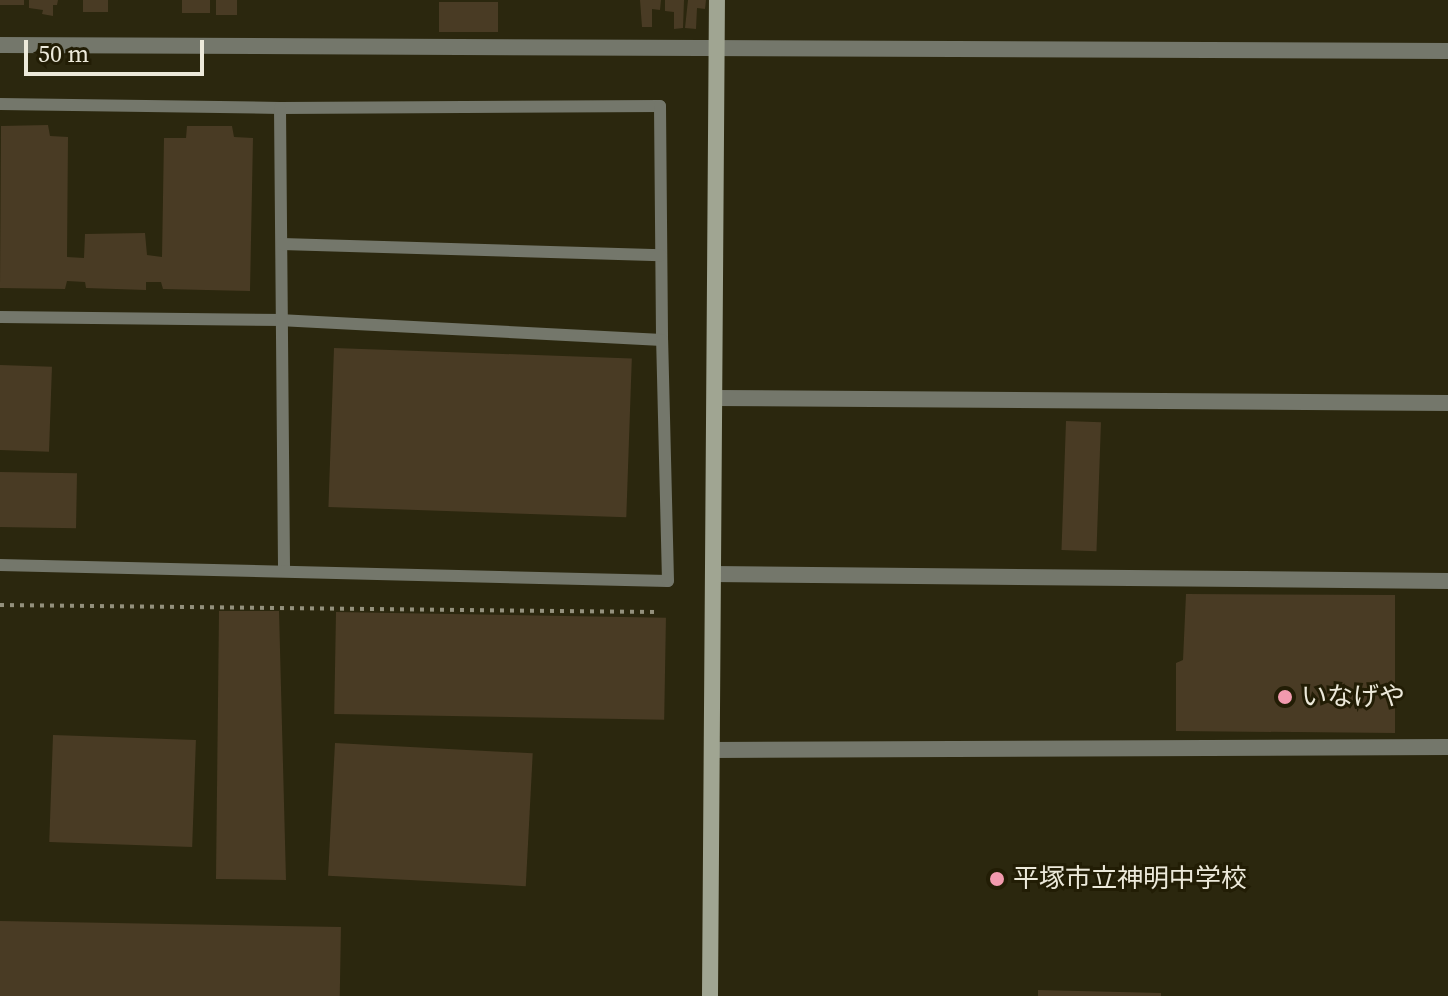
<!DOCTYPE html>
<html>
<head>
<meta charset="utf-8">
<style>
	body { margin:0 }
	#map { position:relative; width:1448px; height:996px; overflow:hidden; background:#2b270e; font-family:"Source Serif 4","Noto Sans JP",serif }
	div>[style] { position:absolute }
	.building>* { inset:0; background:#493b24; transform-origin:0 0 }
	.path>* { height:4px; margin-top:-2px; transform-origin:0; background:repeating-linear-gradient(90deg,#93907c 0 4px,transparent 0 10px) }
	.lane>* { height:12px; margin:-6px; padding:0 6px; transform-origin:6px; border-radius:6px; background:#74776b }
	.street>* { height:16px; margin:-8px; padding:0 8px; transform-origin:8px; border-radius:8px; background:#74776b }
	.secondary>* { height:16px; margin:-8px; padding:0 8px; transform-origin:8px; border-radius:8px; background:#a0a592 }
	.dots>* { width:22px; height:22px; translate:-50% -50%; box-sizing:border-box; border:4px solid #221d05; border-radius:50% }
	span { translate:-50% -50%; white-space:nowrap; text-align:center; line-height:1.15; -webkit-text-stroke:6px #221d05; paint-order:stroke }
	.poi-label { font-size:26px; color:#ece9da }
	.left { translate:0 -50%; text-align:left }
	.scale { position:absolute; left:24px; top:40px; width:180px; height:36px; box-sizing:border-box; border:4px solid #ece9da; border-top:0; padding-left:10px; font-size:24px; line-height:28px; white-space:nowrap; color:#ece9da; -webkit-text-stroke:6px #221d05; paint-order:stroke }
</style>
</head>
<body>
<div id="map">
	<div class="building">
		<div style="left:0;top:0;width:24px;height:5px"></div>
		<div style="clip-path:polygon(29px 0,58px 0,57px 5px,53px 5px,53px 16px,42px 14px,43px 10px,29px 8px)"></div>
		<div style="left:83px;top:0;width:25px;height:12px"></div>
		<div style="left:182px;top:0;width:28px;height:13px"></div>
		<div style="left:216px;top:0;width:21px;height:15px"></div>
		<div style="clip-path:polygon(640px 0,661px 0,660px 10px,652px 9px,652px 27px,642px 27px)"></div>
		<div style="clip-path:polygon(665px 0,684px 0,683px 28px,674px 29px,674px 12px,665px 11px)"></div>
		<div style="clip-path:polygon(688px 0,706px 0,705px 9px,697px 8px,696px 29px,685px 28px)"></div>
		<div style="left:498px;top:2px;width:30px;height:59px;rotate:90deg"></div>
		<div style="clip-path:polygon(48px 125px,50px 136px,68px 137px,67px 257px,84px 258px,85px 234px,145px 233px,147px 255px,162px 257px,164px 138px,186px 138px,187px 126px,232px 126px,234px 137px,253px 138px,250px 291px,163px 289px,161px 282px,146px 282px,146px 290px,86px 288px,85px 282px,67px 281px,65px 289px,0 288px,1px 126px)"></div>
		<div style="left:334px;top:348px;width:298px;height:159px;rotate:2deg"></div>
		<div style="left:0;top:365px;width:52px;height:85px;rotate:2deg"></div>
		<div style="left:1066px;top:421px;width:35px;height:129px;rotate:2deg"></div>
		<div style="left:0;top:472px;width:77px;height:55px;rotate:1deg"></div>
		<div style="clip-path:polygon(1186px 594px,1395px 595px,1395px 733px,1176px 731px,1176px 663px,1183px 660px)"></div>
		<div style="clip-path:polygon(219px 611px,279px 611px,286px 880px,216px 879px)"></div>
		<div style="left:336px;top:612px;width:330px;height:102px;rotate:1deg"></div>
		<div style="left:53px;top:735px;width:143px;height:107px;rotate:2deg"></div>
		<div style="left:335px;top:743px;width:198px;height:133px;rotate:3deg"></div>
		<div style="left:0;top:921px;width:341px;height:75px;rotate:1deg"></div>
		<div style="clip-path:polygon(1038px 990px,1161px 993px,1161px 996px,1038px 996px)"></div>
	</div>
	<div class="path">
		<div style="left:0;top:605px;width:657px;rotate:0.61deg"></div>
	</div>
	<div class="lane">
		<div style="left:0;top:104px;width:280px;rotate:0.8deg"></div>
		<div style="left:280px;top:108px;width:380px;rotate:-0.3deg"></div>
		<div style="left:660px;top:106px;width:234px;rotate:89.5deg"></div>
		<div style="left:662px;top:340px;width:379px;rotate:-177deg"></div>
		<div style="left:284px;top:320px;width:284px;rotate:-179.4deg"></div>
		<div style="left:280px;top:108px;width:463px;rotate:89.5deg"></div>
		<div style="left:282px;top:244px;width:379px;rotate:1.7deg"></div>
		<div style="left:0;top:565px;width:668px;rotate:1.37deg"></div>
		<div style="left:668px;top:581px;width:241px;rotate:-91.4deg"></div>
	</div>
	<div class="street">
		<div style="left:0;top:45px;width:1448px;rotate:0.24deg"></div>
		<div style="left:715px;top:398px;width:733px;rotate:0.39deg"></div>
		<div style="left:713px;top:574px;width:735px;rotate:0.55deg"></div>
		<div style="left:712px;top:750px;width:736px;rotate:-0.23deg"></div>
	</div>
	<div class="secondary">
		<div style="left:710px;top:996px;width:996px;rotate:-89.6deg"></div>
	</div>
	<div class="dots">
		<div style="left:1285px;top:697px;background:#f29aae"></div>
		<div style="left:997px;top:879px;background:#f29aae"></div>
	</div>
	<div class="poi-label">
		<span class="left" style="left:1301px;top:697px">いなげや</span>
		<span class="left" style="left:1013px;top:879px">平塚市立神明中学校</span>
	</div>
	<div class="scale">50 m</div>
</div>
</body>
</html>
